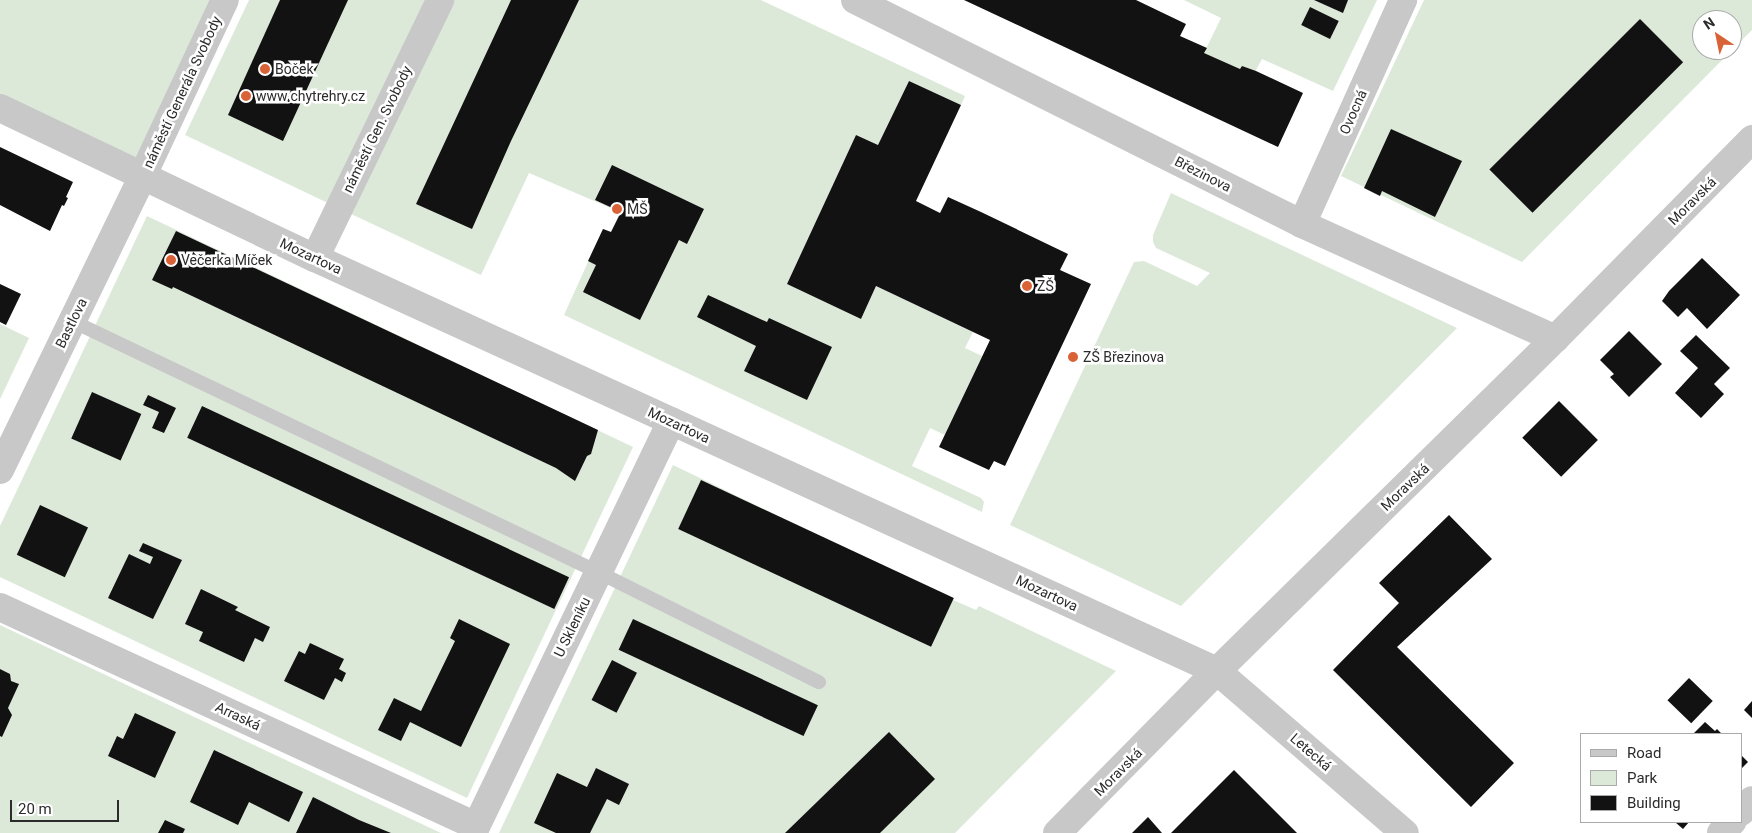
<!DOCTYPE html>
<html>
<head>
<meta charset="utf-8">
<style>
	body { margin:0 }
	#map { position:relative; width:1752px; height:833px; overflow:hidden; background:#fff; font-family:Roboto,sans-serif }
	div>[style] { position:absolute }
	.green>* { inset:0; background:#dce9d9 }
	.building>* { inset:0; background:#121212; transform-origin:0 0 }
	.service>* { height:14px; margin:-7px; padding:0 7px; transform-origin:7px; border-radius:7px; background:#c8c8c8 }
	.minor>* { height:28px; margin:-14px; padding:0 14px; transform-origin:14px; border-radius:14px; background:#c8c8c8 }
	.dots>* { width:14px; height:14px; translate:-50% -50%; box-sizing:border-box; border:2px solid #fff; border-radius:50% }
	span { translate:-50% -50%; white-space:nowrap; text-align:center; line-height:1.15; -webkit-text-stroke:5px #fff; paint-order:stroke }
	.poi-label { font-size:14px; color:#2b2b2b }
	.left { translate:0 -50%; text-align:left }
	.street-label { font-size:14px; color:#2b2b2b }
	.legend { position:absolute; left:1580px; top:733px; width:162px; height:90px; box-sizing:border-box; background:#fff; border:1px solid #aaa; margin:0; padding:6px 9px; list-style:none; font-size:15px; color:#2b2b2b }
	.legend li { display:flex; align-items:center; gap:10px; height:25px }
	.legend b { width:25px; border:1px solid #aaa }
	.north { position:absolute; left:1692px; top:10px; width:50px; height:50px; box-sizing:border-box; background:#fff; border:1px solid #aaa; border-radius:50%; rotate:326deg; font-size:14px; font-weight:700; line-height:20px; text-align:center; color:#2b2b2b }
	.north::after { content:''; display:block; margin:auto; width:18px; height:22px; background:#d96237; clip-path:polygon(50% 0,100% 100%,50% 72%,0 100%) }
	.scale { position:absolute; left:10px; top:800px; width:109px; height:22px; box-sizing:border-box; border:2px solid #2b2b2b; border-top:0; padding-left:6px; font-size:15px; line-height:18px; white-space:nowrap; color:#2b2b2b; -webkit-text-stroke:4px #fff; paint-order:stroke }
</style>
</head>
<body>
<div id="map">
	<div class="green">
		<div style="clip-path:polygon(0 0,225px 0,142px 177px,0 108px)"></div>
		<div style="clip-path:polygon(249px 0,429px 0,332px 205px,185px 135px)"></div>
		<div style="clip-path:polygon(450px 0,761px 0,965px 96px,961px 105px,909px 81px,878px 145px,856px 135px,787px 284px,861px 319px,876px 286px,973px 332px,965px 348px,982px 356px,945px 435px,930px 428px,912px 466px,981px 498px,984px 502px,982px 512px,564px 315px,603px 229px,611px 232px,620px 212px,529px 173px,481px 275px,349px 213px)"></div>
		<div style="clip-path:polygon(1184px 0,1377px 0,1333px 91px,1262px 59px,1255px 72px,1242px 66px,1240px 69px,1204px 53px,1221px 18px)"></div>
		<div style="clip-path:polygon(1424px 0,1752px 0,1752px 30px,1732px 50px,1732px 20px,1702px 20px,1702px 50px,1732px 50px,1522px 262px,1341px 176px)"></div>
		<div style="clip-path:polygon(1171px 193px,1457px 328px,1181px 606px,1010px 525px,1134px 262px,1144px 261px,1197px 286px,1210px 273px,1156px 248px,1153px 242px,1153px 235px)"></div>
		<div style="clip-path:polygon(147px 216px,633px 447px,467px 798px,0 577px,0 526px)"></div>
		<div style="clip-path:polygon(0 324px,29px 338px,0 399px)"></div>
		<div style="clip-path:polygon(673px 465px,953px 600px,976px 610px,979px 606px,1116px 671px,955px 833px,499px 833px)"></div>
		<div style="clip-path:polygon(0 625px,205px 722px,441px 833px,0 833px)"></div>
	</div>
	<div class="building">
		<div style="clip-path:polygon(280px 0,348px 0,283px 141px,228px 115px)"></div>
		<div style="clip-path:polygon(511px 0,579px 0,511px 141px,472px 229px,416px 204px)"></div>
		<div style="clip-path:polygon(964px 0,1136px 0,1186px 24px,1180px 36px,1207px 48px,1204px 53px,1240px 69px,1242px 66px,1256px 71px,1303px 93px,1278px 147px)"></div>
		<div style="clip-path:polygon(1314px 0,1348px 0,1343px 13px)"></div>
		<div style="left:1310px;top:7px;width:32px;height:20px;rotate:26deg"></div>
		<div style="left:1640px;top:19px;width:61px;height:213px;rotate:45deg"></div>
		<div style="clip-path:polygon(909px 81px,961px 105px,916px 201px,940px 213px,948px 197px,981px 212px,1068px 254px,1060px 270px,1091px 284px,1005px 466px,994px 461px,989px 470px,939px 447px,990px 340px,876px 286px,861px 319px,787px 284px,856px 135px,878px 145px)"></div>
		<div style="clip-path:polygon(1391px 129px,1462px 161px,1435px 217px,1382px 191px,1380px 196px,1364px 188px)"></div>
		<div style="clip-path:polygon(0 147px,73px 182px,66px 197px,68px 198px,64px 206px,62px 205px,50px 231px,0 205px)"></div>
		<div style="clip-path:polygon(612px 165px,704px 209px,687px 244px,679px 240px,640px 320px,583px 292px,596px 265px,588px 261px,603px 229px,611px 232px,621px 212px,595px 200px)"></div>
		<div style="clip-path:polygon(176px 231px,598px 430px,591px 454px,587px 456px,575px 481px,556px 468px,173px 287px,172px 289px,152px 280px)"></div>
		<div style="clip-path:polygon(1702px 258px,1740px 295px,1707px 329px,1687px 308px,1678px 317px,1662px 301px,1669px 291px)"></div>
		<div style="clip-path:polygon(0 284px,21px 294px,6px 325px,0 322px)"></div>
		<div style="clip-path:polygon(708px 295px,767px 322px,769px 318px,832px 347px,807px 400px,744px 371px,756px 346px,697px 317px)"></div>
		<div style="clip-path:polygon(1629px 331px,1662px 364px,1629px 397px,1610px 377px,1614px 374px,1600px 360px)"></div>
		<div style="clip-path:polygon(1696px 335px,1730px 368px,1714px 384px,1724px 394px,1701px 418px,1675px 393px,1698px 368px,1680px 351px)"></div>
		<div style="left:92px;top:392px;width:54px;height:51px;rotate:24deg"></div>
		<div style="clip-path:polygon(148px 395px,176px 408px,164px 433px,152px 428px,159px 412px,143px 405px)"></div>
		<div style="left:1559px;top:401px;width:55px;height:52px;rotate:45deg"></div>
		<div style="left:202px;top:406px;width:405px;height:35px;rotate:25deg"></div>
		<div style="left:701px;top:480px;width:279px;height:54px;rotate:25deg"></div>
		<div style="left:40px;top:505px;width:53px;height:55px;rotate:25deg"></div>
		<div style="clip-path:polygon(1449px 515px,1492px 559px,1397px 647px,1514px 763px,1471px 807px,1333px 670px,1399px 603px,1379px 583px)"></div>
		<div style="clip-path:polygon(143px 543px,182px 560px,153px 619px,108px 598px,129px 554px,150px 564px,153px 557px,139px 551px)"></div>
		<div style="clip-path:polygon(201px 589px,238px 607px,235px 610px,270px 627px,263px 642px,255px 638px,244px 662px,199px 641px,203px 632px,185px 624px)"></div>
		<div style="clip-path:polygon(459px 619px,510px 644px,461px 747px,410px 722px,401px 741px,378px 730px,394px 698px,421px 711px,455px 641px,450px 638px)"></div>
		<div style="left:633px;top:619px;width:204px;height:34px;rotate:25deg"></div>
		<div style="clip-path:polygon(310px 643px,344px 659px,339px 669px,346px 673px,342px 682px,335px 678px,324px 700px,284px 681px,299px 651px,305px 654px)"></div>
		<div style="left:612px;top:660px;width:28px;height:45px;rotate:27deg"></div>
		<div style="clip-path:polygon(0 669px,10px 674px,11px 681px,19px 684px,8px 708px,12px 715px,2px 737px,0 736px)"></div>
		<div style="left:1689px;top:678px;width:33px;height:31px;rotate:44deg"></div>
		<div style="clip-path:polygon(1752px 701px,1752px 718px,1744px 710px)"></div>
		<div style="clip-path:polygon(135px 713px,176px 732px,155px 778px,108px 756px,117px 736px,123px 739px)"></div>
		<div style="clip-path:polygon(1705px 722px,1715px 731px,1717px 729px,1722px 734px,1693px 734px)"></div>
		<div style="clip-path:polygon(889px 732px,935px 779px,880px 833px,785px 833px)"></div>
		<div style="clip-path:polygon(214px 750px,303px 792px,289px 822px,249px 802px,238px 825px,190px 802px)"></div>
		<div style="clip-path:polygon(1741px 755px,1748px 762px,1741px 769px)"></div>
		<div style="clip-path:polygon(596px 768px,629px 784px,619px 805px,607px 799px,590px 833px,556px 833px,534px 823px,557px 773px,587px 787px)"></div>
		<div style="clip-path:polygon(1234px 770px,1297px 833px,1171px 833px)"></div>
		<div style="clip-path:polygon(313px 797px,359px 820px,391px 833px,296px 833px)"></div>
		<div style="clip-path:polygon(1148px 817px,1162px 833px,1132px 833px)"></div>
		<div style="clip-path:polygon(165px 820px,185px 829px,183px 833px,158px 833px)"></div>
		<div style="clip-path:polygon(1675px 822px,1689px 822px,1683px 829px)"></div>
	</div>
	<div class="service">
		<div style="left:72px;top:321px;width:583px;rotate:25.51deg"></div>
		<div style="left:598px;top:572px;width:247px;rotate:26.5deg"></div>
	</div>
	<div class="minor">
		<div style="left:855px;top:0;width:500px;rotate:26.6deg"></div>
		<div style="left:1302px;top:224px;width:278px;rotate:24.4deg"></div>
		<div style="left:0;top:108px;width:349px;rotate:25.5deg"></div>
		<div style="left:315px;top:258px;width:992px;rotate:24.6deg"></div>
		<div style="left:1217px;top:671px;width:248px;rotate:40.8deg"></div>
		<div style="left:1302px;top:224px;width:246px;rotate:-65.7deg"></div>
		<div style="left:315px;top:258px;width:287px;rotate:-64.1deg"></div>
		<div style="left:0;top:470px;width:326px;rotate:-64.1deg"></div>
		<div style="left:142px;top:177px;width:195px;rotate:-64.9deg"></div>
		<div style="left:0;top:607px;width:524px;rotate:24.71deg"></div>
		<div style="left:1741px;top:812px;width:16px;rotate:-47deg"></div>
		<div style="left:473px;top:833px;width:457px;rotate:-64.3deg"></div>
		<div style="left:1057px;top:833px;width:228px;rotate:-45.4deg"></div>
		<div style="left:1217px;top:671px;width:474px;rotate:-44.5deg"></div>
		<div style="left:1555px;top:339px;width:281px;rotate:-45.4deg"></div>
		<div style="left:1721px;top:833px;width:16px;rotate:-45deg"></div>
	</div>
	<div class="dots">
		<div style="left:265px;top:69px;background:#d96237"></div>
		<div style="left:246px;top:96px;background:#d96237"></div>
		<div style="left:617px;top:209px;background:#d96237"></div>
		<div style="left:171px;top:260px;background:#d96237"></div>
		<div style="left:1027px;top:286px;background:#d96237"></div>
		<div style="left:1073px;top:357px;background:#d96237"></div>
	</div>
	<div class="poi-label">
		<span class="left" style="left:275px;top:69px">Boček</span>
		<span class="left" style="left:256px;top:96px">www.chytrehry.cz</span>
		<span class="left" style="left:627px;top:209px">MŠ</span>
		<span class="left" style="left:181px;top:260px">Večerka Míček</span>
		<span class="left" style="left:1037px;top:286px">ZŠ</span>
		<span class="left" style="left:1083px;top:357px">ZŠ Březinova</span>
	</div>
	<div class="street-label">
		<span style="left:182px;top:92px;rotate:-65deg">náměstí Generála Svobody</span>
		<span style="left:1353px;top:112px;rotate:-66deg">Ovocná</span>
		<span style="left:377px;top:129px;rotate:-64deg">náměstí Gen. Svobody</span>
		<span style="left:1203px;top:174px;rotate:27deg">Březinova</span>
		<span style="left:1692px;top:201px;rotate:-45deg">Moravská</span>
		<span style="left:311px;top:256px;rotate:25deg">Mozartova</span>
		<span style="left:71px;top:323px;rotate:-64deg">Bastlova</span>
		<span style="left:679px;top:425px;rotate:25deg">Mozartova</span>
		<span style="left:1405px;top:487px;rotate:-44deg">Moravská</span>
		<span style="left:1047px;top:593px;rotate:25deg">Mozartova</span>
		<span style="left:572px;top:627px;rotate:-64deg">U Skleníku</span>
		<span style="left:238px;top:716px;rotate:25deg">Arraská</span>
		<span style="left:1311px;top:752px;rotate:41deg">Letecká</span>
		<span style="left:1118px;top:772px;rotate:-45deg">Moravská</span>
	</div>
	<ul class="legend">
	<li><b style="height:6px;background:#c8c8c8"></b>Road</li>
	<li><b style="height:14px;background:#dce9d9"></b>Park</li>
	<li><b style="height:14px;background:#121212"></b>Building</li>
	</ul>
	<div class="north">N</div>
	<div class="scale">20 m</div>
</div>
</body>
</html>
